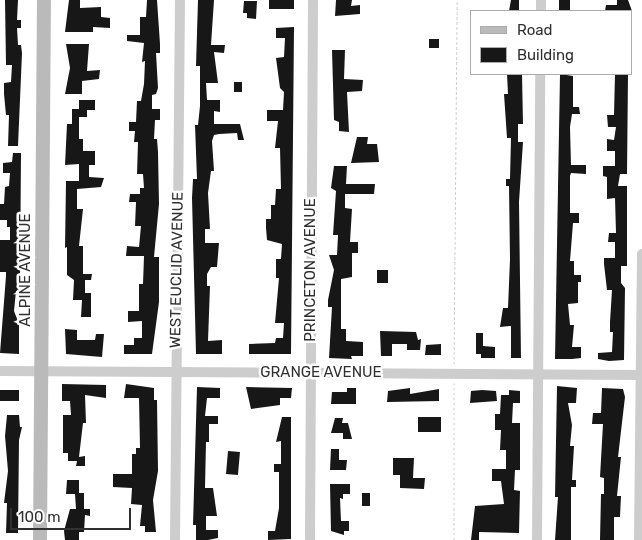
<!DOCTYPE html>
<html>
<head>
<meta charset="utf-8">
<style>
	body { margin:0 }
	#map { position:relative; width:642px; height:540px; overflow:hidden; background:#fff; font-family:Rubik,sans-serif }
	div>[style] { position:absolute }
	.building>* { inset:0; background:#171717; transform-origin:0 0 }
	.path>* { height:1px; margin-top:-0.5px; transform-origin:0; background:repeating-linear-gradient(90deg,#cdcdcd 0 2.5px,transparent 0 5px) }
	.street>* { height:10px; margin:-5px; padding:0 5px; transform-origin:5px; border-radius:5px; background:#cdcdcd }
	.secondary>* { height:14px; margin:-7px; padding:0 7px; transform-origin:7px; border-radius:7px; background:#bababa }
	span { translate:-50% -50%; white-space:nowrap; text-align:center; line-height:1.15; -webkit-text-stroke:5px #fff; paint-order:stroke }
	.street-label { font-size:15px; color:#303030 }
	.legend { position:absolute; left:470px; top:10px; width:162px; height:65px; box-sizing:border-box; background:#fff; border:1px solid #acacac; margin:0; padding:6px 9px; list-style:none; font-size:15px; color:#303030 }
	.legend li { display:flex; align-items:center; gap:10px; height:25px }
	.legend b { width:25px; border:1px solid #acacac }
	.scale { position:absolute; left:10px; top:508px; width:121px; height:22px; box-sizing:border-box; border:2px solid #303030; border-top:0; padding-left:6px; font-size:15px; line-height:18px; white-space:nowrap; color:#303030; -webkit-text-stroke:4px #fff; paint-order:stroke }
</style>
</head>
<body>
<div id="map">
	<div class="building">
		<div style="clip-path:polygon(5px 0,18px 0,17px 20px,21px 20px,21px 28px,17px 28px,18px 45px,21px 45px,22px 53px,18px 146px,8px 146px,9px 115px,6px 115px,4px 94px,4px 83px,11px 82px,12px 65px,6px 65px)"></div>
		<div style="clip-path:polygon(69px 0,80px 0,80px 8px,101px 7px,101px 17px,110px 18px,110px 28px,93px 27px,93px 32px,65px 32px)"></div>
		<div style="clip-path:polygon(147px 0,157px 0,160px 44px,160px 53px,156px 53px,158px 88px,156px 94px,152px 95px,152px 109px,160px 109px,160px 120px,155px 120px,154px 139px,157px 139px,158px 152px,159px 204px,154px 257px,159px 257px,159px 302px,152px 354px,124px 354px,124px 345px,134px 345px,134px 338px,142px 338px,142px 321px,128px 322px,128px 311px,139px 311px,139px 284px,143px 284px,144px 256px,126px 256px,127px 246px,139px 247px,141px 226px,135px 226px,136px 202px,129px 202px,130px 194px,140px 194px,140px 188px,144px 188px,143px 174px,137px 174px,138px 142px,134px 142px,135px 131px,129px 131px,129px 122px,136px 122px,137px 101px,141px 101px,144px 84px,145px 61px,142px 62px,144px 43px,127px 41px,127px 35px,140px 35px,140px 17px,146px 17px)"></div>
		<div style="clip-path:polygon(198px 0,214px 0,211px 45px,225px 45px,224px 53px,214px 52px,218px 83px,206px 83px,207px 100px,220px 100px,220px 112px,214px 111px,214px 124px,240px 124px,244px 140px,238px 140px,237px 133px,219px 134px,214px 135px,212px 141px,214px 171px,211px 171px,208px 193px,210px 229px,205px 229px,205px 243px,219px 243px,217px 267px,211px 267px,207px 274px,207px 286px,210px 286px,208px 341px,222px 340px,222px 354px,196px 354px,192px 198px,193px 179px,197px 179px,195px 125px,198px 125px,200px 106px,200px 66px,196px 66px)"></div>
		<div style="left:269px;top:0;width:25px;height:9px"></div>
		<div style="clip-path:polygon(336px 0,352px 0,351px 6px,360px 5px,360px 14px,335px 16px)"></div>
		<div style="clip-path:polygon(511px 0,519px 0,519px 11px,509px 11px)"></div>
		<div style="left:559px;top:0;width:11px;height:11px"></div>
		<div style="clip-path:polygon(617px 0,628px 0,632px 11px,605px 11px,606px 5px,617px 5px)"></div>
		<div style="clip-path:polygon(244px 1px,257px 1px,256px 19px,247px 18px,247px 13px,243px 13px)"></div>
		<div style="clip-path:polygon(294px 27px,291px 354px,249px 354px,249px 344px,275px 343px,276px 338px,283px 338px,284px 323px,275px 323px,279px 278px,276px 278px,276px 259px,281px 259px,282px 244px,267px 240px,266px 228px,266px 219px,271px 219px,271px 205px,275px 205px,276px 189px,281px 189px,280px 148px,275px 148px,278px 121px,267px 121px,267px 110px,283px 110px,284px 92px,280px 88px,276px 58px,284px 57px,285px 38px,276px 38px,276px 28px)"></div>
		<div style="left:439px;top:39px;width:9px;height:10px;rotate:90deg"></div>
		<div style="clip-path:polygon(66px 44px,89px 44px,87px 71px,100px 70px,99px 79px,82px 81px,82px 94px,65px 94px,70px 68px)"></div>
		<div style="clip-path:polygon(332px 50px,345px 50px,344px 79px,363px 80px,362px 91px,347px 92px,349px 132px,339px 131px,339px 122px,334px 120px)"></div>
		<div style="clip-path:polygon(507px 74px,522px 74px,523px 124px,518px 124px,518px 142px,523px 142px,519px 202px,521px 358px,511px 358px,511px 326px,500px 327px,503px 308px,508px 308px,510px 259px,509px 186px,506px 186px,506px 179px,510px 179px,511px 138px,507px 138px,504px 94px,508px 94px)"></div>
		<div style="clip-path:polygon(560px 74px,573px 76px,573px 107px,579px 107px,580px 114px,572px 114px,570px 127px,571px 165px,586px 165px,586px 174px,571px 173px,570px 176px,570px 213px,579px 213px,579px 223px,573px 223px,570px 261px,574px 261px,574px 275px,581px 275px,581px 282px,578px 282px,578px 303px,568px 304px,570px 325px,574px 325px,572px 347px,581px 347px,581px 358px,572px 359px,555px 359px)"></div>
		<div style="clip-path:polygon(615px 74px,628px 74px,627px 174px,620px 174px,618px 186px,627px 186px,627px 266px,621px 266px,621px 283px,625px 288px,624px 360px,609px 361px,598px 359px,598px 353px,612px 352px,613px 332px,610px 332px,610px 322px,612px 290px,607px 290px,604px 264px,604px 258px,615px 258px,615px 242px,608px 242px,609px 233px,616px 233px,615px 198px,607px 199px,607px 177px,603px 176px,603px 166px,615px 166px,615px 151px,607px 151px,607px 139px,614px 140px,616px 127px,608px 127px,607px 115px,614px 115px)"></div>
		<div style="left:234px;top:82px;width:8px;height:10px"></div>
		<div style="clip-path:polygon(79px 100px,95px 100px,95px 110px,87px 110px,87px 117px,79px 117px,79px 139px,83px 139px,83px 151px,95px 151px,95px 165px,89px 165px,89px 177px,104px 178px,101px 187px,77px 189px,77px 209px,83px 209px,79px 246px,83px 246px,83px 274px,92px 274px,91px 280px,85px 280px,85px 293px,91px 293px,91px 317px,81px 317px,82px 300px,73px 300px,74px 280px,67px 275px,67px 247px,65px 248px,66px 181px,79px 181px,79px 164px,65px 165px,67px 124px,72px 124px,72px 109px,79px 109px)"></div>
		<div style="clip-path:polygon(357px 137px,368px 137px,367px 144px,377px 144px,379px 162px,351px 163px)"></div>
		<div style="clip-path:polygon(13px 153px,21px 153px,20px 284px,19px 291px,16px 291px,14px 311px,19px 324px,19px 354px,0 353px,6px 276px,6px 272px,0 272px,0 240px,10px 240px,10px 227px,7px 227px,7px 220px,0 220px,0 204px,4px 204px,5px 187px,9px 186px,10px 173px,3px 173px,3px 163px,12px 162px)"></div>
		<div style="clip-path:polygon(334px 166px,347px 166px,346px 184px,375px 184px,374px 194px,345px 194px,345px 208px,352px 209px,350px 242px,358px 242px,358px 253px,352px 253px,352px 277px,341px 279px,341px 329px,346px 329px,346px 341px,363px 342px,363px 356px,351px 356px,352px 359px,329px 358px,332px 307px,328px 307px,328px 300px,334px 270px,329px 255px,337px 255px,338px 235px,333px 235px,336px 191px,331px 188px)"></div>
		<div style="left:377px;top:270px;width:11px;height:13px"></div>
		<div style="clip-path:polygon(65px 329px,77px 330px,77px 340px,95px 340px,96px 334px,104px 334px,102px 357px,66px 354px)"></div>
		<div style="clip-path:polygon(380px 331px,416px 332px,418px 340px,421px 339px,420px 350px,407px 350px,407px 344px,392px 344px,392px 356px,381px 356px)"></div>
		<div style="clip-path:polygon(476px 333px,483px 333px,483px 346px,495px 347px,495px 358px,481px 358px,481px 354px,476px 354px)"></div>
		<div style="clip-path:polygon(441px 344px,441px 355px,425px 355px,426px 345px)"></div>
		<div style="clip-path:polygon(62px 384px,106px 385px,106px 398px,85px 395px,86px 423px,83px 423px,79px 457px,85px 456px,85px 466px,76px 466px,77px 461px,68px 461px,68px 453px,63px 453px,63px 415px,71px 415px,70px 401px,62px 401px)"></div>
		<div style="clip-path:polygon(126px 384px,154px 388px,154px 400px,157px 400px,158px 471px,153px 500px,156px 532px,145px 532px,145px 526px,140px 526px,142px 505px,131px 504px,132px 488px,113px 487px,113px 474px,132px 474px,132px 454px,136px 454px,136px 448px,140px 448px,139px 398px,124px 398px)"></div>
		<div style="clip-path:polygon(557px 386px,577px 388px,576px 403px,568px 403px,572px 425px,570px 446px,574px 446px,572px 480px,576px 480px,576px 487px,571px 487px,571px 540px,555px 540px,558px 497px,555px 497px)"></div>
		<div style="clip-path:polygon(197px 387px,220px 388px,220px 398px,207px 398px,205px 416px,218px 416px,218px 424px,209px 424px,209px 442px,206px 442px,205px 488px,213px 488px,217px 516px,206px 516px,206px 530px,218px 530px,218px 538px,208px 540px,196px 540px,196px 525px,193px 525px)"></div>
		<div style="clip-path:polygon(246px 387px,292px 388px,291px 398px,280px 398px,280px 405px,251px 409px)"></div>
		<div style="clip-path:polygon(347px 388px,356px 388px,356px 404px,331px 404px,332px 392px,347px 392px)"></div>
		<div style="clip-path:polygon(410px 388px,410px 394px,439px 389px,439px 401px,387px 402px,388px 391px)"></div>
		<div style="clip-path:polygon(602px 388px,623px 389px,625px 397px,618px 457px,621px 457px,617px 496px,621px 496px,620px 517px,614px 517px,614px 540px,600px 540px,601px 494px,604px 494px,604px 478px,600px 477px,603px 424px,592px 424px,593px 413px,601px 413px)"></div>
		<div style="left:0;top:390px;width:19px;height:11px"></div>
		<div style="clip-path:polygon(482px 390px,496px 391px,497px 401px,470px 403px,471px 391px)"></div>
		<div style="clip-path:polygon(509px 390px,520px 391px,520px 403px,513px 403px,512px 423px,520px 423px,520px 470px,515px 470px,514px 490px,520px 491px,519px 533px,479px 532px,479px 540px,471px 540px,475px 506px,504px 504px,501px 481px,492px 481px,492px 469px,506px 469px,506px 450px,500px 450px,501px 430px,495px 430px,495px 414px,500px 414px,501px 395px,509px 395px)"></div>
		<div style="clip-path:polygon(7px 415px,19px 415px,20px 427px,22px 427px,19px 440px,18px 533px,6px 533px,7px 503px,4px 503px,8px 471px,5px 436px)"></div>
		<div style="clip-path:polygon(282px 417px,291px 417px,291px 539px,268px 540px,268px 531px,275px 531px,279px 508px,279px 472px,274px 472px,274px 464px,281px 464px,281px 441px,276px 442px)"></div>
		<div style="left:418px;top:417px;width:23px;height:15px"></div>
		<div style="clip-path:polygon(335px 418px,343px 418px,342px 423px,348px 423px,352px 439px,343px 439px,343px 433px,331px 433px)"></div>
		<div style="clip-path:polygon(331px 449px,339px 449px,339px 460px,347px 460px,346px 470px,330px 470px)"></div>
		<div style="left:228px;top:451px;width:12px;height:23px;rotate:5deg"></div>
		<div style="clip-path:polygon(393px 458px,414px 458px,413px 478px,425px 478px,424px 489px,400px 488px,400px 475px,393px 475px)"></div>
		<div style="clip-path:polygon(67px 480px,79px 480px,79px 493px,84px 493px,84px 509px,90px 509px,90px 516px,85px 515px,84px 532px,79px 532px,79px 540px,65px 540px,64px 531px,70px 509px,76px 509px,75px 494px,66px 494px)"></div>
		<div style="clip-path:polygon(330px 484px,350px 484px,350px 494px,343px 494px,343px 499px,340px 498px,341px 521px,349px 521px,349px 531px,344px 531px,344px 535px,331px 531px)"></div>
		<div style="left:362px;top:493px;width:8px;height:13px"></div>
	</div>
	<div class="path">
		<div style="left:454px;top:364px;width:364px;rotate:-89.5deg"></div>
		<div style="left:454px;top:540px;width:157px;rotate:-90deg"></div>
	</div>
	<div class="street">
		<div style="left:541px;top:11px;width:11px;rotate:-90deg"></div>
		<div style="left:0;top:371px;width:642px;rotate:0.36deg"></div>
		<div style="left:175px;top:540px;width:540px;rotate:-89.47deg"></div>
		<div style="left:310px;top:540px;width:540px;rotate:-89.68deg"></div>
		<div style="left:537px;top:540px;width:466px;rotate:-89.6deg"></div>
		<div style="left:639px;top:540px;width:286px;rotate:-89.4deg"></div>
	</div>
	<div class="secondary">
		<div style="left:40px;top:540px;width:540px;rotate:-89.58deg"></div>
	</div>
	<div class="street-label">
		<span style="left:26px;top:270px;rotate:-90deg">ALPINE AVENUE</span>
		<span style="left:177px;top:270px;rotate:-89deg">WEST EUCLID AVENUE</span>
		<span style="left:311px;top:270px;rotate:-90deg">PRINCETON AVENUE</span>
		<span style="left:321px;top:373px">GRANGE AVENUE</span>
	</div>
	<ul class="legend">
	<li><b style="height:6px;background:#bababa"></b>Road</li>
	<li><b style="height:14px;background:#171717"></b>Building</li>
	</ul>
	<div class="scale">100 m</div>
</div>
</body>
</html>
